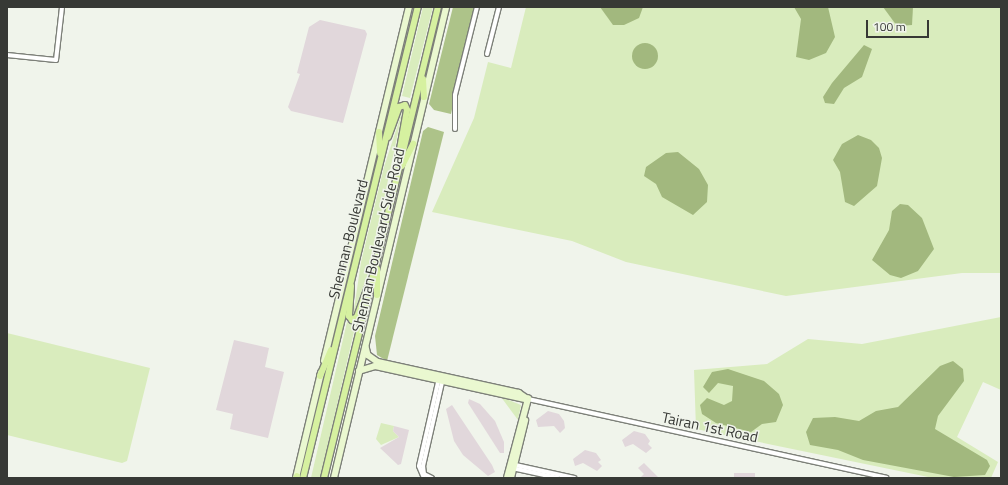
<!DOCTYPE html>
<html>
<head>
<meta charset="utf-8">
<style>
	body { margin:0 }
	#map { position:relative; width:1008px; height:485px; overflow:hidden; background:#f0f4eb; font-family:"Titillium Web",sans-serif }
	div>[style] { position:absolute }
	.green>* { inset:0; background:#d9ecbd; transform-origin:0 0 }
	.forest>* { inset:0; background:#adc389 }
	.water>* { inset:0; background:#a2b87e }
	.round { border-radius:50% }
	.building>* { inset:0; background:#e1d7db; transform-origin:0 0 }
	.roads { filter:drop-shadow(1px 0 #7d8079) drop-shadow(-1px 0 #7d8079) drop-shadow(0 1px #7d8079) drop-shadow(0 -1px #7d8079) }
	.street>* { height:4px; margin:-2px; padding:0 2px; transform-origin:2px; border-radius:2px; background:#fff }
	.secondary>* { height:5.5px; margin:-2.75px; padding:0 2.75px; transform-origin:2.75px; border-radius:2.75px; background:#eaf8d0 }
	.primary>* { height:6px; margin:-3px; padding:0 3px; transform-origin:3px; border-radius:3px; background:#d6f1a0 }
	span { translate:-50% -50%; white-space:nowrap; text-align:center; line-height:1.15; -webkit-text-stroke:3px #f0f4eb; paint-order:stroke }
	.street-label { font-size:15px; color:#373935 }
	.frame { position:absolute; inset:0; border:8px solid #373935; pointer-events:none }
	.scale { position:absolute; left:866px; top:20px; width:63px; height:18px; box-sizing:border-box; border:2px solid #373935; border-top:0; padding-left:5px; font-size:12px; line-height:14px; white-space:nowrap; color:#373935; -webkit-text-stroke:3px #f0f4eb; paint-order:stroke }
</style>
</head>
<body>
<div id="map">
	<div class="green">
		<div style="clip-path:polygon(423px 7px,433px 7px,410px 98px,402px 96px)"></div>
		<div style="clip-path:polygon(526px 7px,1001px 7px,1001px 273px,962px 273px,786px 296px,626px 262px,572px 241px,432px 212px,474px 118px,488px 62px,511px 68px)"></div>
		<div style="clip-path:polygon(403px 109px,369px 270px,353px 316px,361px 262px,384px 167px)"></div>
		<div style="clip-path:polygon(1001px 317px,1001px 390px,983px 382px,957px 437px,998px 462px,991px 478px,933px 478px,696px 429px,694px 370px,767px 364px,808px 339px,862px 344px)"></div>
		<div style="left:347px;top:322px;width:9px;height:161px;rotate:13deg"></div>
		<div style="clip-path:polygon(7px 333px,150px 368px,127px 461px,122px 463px,7px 435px)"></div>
		<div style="clip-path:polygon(501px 397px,521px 405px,518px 420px)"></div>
		<div style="clip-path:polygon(381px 423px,394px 426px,393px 431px,399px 437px,381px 445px,376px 439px)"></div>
	</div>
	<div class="forest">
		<div style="clip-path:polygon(453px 7px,474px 7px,451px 114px,434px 110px,429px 104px)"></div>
		<div style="clip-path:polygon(428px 127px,444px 132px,387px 361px,377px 355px,375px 336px,423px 131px)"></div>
	</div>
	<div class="water">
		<div style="clip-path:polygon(600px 7px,643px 7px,639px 18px,624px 25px,613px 25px)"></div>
		<div style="clip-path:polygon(794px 7px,828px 7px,835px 37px,826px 53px,809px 60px,796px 57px,801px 19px)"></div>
		<div style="clip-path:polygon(883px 7px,913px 7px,912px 25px,897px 26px)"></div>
		<div class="round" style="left:632px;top:43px;width:26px;height:26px"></div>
		<div style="clip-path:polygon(864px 45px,872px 49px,862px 77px,844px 88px,834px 104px,825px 103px,823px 97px,832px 83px)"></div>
		<div style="clip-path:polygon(858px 135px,871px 140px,879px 148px,882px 158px,877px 186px,854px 206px,845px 202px,840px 172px,833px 160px,842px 144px)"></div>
		<div style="clip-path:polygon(678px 152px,699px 169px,708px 185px,707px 202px,693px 215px,662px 197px,656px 184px,644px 176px,646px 167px,666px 153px)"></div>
		<div style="clip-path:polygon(900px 204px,908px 205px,922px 218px,934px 249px,918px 271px,901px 278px,890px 275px,872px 260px,889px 230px,892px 211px)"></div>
		<div style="clip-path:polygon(953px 361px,963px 369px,964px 381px,938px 416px,935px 429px,987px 460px,990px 466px,985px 475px,954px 477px,863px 460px,838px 450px,810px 445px,806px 432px,813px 418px,835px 417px,859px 421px,876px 411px,898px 407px,940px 366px)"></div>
		<div style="clip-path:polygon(728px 369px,764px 381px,779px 394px,783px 405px,776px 422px,762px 424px,751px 432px,716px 423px,702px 414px,700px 405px,707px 398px,724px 405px,732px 401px,733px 386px,718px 383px,709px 393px,703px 387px,712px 372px)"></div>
	</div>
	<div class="building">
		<div style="clip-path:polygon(320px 20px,365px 30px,367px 34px,343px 123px,291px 111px,288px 107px,300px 74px,297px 73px,309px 27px)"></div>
		<div style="clip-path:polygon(234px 340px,269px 348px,265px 367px,284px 372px,268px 438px,230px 429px,233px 414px,216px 410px)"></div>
		<div style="clip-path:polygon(469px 399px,480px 404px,495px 421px,504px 442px,504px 453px,500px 453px,468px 403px)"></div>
		<div style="clip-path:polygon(452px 405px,492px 465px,495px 472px,488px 476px,463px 455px,454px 441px,446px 409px)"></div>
		<div style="clip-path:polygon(548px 411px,559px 414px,564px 421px,565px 428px,560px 433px,554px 426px,538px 427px,536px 420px)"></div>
		<div style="clip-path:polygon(394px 426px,409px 430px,401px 464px,398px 465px,380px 448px,399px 437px,393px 431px)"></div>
		<div style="clip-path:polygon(634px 431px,645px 434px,650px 441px,648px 444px,652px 448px,646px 453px,633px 444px,625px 447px,622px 440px)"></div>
		<div style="clip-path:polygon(585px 450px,596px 453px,601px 460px,598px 462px,602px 466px,597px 471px,583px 463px,575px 466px,573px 459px)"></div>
		<div style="clip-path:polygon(644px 463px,659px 478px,640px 478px,644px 474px,638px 468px)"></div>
		<div style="left:734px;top:473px;width:21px;height:5px"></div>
	</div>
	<div class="roads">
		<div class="street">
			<div style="left:487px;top:54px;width:49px;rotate:-75.7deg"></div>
			<div style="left:7px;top:55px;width:49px;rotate:5.8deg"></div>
			<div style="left:56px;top:60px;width:53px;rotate:-83.5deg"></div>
			<div style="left:455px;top:129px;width:34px;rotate:-90deg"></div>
			<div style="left:455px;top:95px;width:91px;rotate:-76deg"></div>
			<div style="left:528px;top:399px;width:367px;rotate:12.4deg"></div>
			<div style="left:511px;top:464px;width:65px;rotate:12.5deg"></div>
			<div style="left:512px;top:468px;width:47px;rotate:12.3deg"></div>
			<div style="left:424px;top:478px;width:13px;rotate:-113deg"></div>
			<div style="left:419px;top:466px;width:90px;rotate:-77.2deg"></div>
			<div style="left:432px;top:478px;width:9px;rotate:-153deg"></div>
			<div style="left:424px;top:474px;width:8px;rotate:-97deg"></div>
			<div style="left:423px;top:466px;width:90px;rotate:-77.2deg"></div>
		</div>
		<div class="secondary">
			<div style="left:366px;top:347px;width:8px;rotate:76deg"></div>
			<div style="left:368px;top:355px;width:12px;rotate:35deg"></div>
			<div style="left:378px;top:362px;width:144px;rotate:12.4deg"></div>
			<div style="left:519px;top:393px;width:11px;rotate:34deg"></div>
			<div style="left:324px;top:361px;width:364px;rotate:-76.5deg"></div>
			<div style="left:359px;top:371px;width:17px;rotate:-17deg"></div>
			<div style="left:375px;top:366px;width:154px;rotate:12.4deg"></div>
			<div style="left:296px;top:478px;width:108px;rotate:-76.6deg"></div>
			<div style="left:334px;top:478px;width:484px;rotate:-76.6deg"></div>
			<div style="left:507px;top:478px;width:82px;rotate:-75.1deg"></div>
			<div style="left:511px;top:478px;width:59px;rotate:-76.2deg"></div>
		</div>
		<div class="primary">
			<div style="left:423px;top:79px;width:18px;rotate:87deg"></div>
			<div style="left:379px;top:132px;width:21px;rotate:87deg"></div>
			<div style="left:388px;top:137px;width:32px;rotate:-70deg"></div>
			<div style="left:399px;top:107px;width:6px;rotate:-18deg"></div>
			<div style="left:405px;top:105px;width:5px;rotate:68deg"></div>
			<div style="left:407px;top:110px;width:62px;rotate:100.2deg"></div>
			<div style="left:402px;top:166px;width:25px;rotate:-63deg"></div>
			<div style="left:377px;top:269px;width:26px;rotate:90deg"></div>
			<div style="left:351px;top:286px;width:30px;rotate:94deg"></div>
			<div style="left:349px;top:316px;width:5px;rotate:53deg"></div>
			<div style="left:352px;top:320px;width:6px;rotate:-31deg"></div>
			<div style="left:357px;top:317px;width:30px;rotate:-70deg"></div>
			<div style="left:320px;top:376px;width:28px;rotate:-67deg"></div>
			<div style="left:296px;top:478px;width:2px;rotate:-63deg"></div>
			<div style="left:303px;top:478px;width:485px;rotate:-76.3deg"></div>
			<div style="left:324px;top:478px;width:485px;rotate:-76.4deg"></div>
		</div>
	</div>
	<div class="street-label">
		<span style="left:348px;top:239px;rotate:-76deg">Shennan Boulevard</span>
		<span style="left:378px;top:240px;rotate:-77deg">Shennan Boulevard Side Road</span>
		<span style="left:710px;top:427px;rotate:12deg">Tairan 1st Road</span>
	</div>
	<div class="frame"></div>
	<div class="scale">100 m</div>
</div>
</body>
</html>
